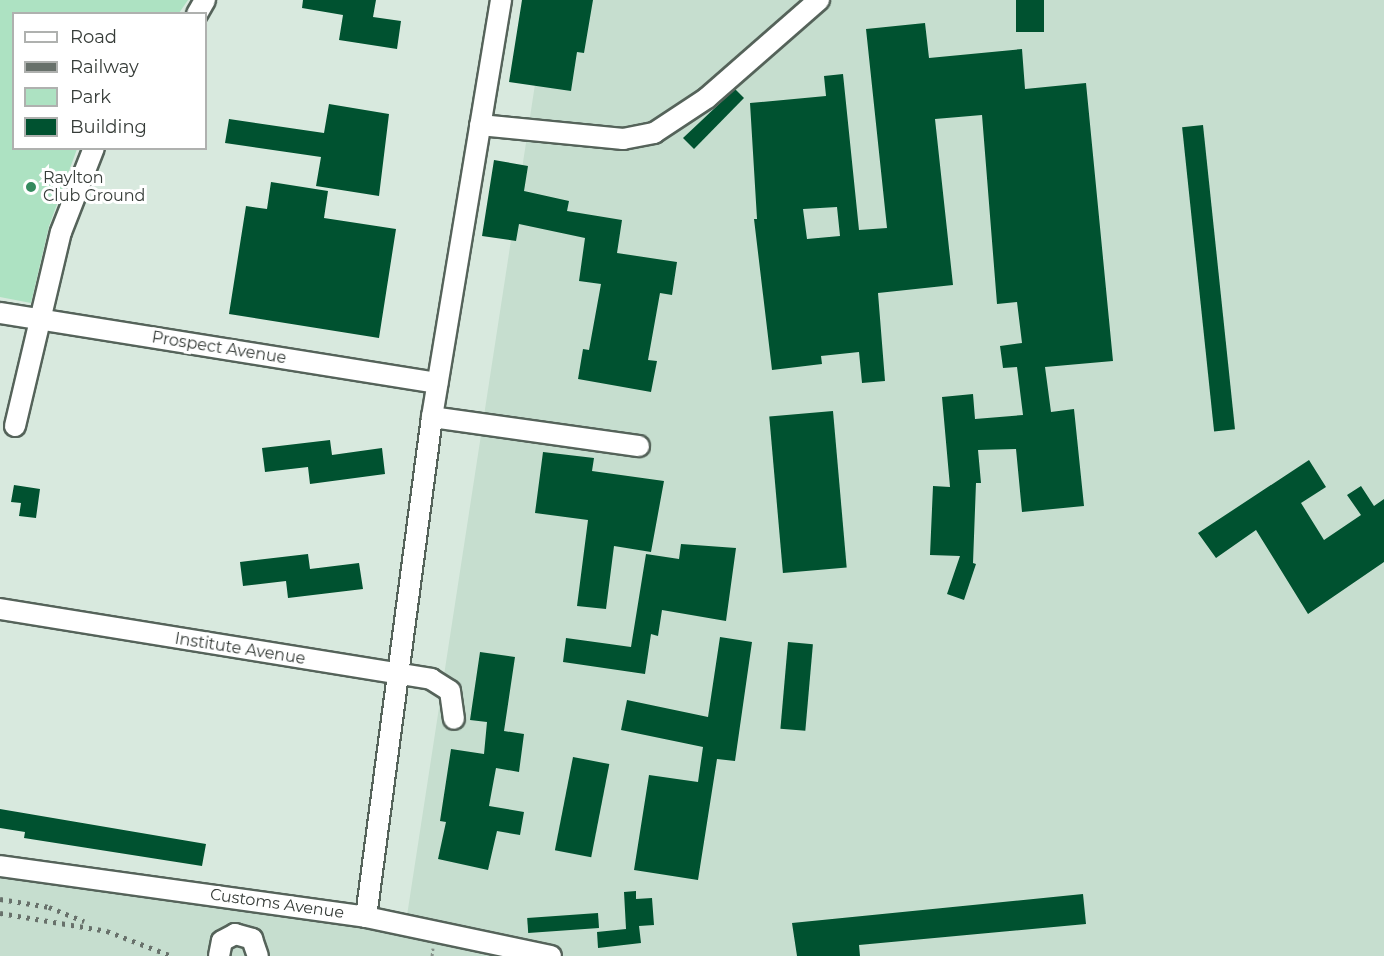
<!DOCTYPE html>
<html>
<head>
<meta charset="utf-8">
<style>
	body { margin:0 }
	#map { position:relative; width:1384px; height:956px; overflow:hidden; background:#d8e9de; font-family:Montserrat,sans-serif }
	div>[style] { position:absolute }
	.built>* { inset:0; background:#c6decf }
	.green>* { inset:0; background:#ade2c2 }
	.building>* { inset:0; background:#005230; transform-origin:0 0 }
	.path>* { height:3px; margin-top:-1.5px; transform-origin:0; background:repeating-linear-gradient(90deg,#87938b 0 3px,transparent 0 6px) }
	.roads { filter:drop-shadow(2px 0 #55635a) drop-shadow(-2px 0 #55635a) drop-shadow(0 2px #55635a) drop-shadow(0 -2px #55635a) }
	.minor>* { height:20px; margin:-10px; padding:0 10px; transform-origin:10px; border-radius:10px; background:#fff }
	.rail>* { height:4.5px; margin-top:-2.25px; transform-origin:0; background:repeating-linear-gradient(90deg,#68716b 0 3px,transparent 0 9px) }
	.dots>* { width:16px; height:16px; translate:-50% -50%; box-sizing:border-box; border:3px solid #fff; border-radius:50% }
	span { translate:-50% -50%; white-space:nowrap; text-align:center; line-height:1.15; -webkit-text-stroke:6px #fff; paint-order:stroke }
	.poi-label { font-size:16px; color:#363c38 }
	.left { translate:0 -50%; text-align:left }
	.street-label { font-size:16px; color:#363c38 }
	.legend { position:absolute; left:12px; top:12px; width:195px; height:138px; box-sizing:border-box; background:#fff; border:2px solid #afb1af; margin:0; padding:8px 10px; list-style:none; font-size:18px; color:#363c38 }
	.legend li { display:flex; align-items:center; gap:12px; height:30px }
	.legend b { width:30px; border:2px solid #afb1af }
</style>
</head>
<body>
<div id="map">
	<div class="built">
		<div style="clip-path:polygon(548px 0,1384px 0,1384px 956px,0 956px,0 873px,404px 935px)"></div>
	</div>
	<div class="green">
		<div style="clip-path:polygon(0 0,188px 0,179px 13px,14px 14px,14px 148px,77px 149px,49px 226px,31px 303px,0 297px)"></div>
	</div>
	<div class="building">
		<div style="clip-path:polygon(303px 0,376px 0,373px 17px,401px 21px,397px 49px,339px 40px,343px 15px,302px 8px)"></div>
		<div style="clip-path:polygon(522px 0,593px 0,584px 53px,577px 52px,571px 91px,509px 82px)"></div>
		<div style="left:1016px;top:0;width:28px;height:32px"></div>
		<div style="clip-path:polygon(evenodd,925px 23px,929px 58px,1022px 49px,1025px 89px,1086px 83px,1113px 361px,1045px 367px,1051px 412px,1074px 409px,1084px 506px,1022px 512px,1016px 449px,978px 450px,981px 483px,976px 483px,973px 563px,976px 564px,964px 600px,947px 594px,960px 556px,930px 555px,933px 486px,950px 487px,942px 397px,973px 394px,975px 419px,1023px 415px,1017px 367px,1003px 368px,1000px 346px,1022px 343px,1017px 302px,997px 304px,982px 115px,935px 119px,953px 285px,878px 293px,885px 381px,862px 383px,859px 352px,821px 356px,822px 364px,772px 370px,754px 219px,757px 219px,750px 103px,826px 96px,824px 76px,843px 74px,859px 230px,887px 228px,866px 29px,925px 23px,837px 207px,840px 236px,807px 239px,803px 209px,837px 207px)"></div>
		<div style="clip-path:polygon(735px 89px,744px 98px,694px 149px,683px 138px)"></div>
		<div style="clip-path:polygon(329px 104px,389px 114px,379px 196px,316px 186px,321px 157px,225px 143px,229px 119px,324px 133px)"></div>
		<div style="left:1203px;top:125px;width:306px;height:21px;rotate:84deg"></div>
		<div style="clip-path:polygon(494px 160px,528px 166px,524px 191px,569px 201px,567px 211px,622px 220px,617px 253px,677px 262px,672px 295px,660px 293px,648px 360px,657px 361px,651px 392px,578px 379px,583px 349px,589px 350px,601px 284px,579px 281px,585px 238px,519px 224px,516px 241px,482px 236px)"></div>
		<div style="clip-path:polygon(271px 182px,328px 191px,324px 218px,396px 229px,379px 338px,229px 314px,246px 206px,267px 209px)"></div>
		<div style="left:833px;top:411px;width:157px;height:64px;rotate:85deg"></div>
		<div style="clip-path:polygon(330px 440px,332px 455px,382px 448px,385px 474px,310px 484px,308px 467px,265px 472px,262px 448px)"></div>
		<div style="clip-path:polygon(543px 452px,594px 458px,592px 471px,664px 481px,651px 552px,614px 546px,606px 609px,577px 606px,588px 520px,535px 513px)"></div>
		<div style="clip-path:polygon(1309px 460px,1326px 487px,1301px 503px,1324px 540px,1361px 515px,1347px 495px,1361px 486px,1374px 506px,1384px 499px,1384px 562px,1308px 614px,1256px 530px,1216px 558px,1198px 533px)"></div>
		<div style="clip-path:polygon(14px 485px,40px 489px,36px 518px,19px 516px,21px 503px,11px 502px)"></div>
		<div style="clip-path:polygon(681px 544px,736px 548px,726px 621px,662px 610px,658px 636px,651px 634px,645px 674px,563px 662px,566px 638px,631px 647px,646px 554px,679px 559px)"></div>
		<div style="clip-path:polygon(308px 554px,310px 569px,359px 563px,363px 589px,288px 598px,286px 581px,243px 586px,240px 562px)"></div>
		<div style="clip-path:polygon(720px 637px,752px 642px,735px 761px,717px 759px,698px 880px,634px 870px,649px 775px,698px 782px,703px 747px,621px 730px,627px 700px,708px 717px)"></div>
		<div style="left:788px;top:642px;width:25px;height:87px;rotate:5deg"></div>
		<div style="clip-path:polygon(480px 652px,515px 657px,504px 731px,524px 734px,519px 772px,496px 768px,489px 806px,524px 812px,520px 835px,497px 831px,488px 870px,438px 859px,446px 822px,440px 821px,451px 749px,484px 754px,487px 722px,470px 720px)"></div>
		<div style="left:573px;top:757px;width:37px;height:95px;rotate:11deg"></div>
		<div style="clip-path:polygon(0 809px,206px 844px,202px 866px,24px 838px,25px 832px,0 828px)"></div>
		<div style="clip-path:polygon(636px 891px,636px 899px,652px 898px,654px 925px,639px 926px,641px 943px,598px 948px,597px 932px,626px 929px,624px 892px)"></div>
		<div style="clip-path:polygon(1083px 894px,1086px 924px,859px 945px,860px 956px,797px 956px,792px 923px)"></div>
		<div style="left:598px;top:913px;width:15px;height:71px;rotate:86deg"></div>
	</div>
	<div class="path">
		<div style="left:432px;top:956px;width:8px;rotate:-83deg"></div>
	</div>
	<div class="roads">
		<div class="minor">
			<div style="left:197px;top:14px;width:16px;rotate:-60deg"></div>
			<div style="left:480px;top:125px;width:144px;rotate:5.6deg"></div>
			<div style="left:623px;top:139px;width:32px;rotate:-11deg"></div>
			<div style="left:654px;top:133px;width:64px;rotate:-33.4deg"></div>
			<div style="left:707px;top:98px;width:149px;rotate:-41.2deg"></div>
			<div style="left:0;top:313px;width:443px;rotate:9.1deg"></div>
			<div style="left:432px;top:417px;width:209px;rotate:8deg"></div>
			<div style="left:15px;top:426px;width:199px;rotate:-76.7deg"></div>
			<div style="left:61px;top:232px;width:90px;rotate:-68.6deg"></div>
			<div style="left:0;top:609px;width:437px;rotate:9.2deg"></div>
			<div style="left:431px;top:679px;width:22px;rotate:32deg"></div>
			<div style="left:450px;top:691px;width:28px;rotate:82deg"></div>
			<div style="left:0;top:866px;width:370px;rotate:7.9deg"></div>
			<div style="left:366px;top:917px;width:189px;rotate:11.9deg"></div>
			<div style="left:366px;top:917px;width:504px;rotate:-82.48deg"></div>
			<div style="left:432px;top:417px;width:423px;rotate:-80.6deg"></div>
			<div style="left:219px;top:956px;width:15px;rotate:-79deg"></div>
			<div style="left:222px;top:941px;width:15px;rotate:-28deg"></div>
			<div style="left:235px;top:934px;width:18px;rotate:16deg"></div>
			<div style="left:252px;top:939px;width:18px;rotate:71deg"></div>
		</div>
	</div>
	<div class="rail">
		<div style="left:0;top:899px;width:50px;rotate:9.3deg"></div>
		<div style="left:49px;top:907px;width:38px;rotate:22deg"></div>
		<div style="left:0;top:913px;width:109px;rotate:9.5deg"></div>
		<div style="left:107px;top:931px;width:70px;rotate:21deg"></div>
	</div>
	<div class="dots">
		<div style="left:31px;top:187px;background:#348a5e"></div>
	</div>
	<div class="poi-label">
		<span class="left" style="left:43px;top:187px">Raylton<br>Club Ground</span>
	</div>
	<div class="street-label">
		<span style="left:219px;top:348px;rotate:9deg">Prospect Avenue</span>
		<span style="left:240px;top:649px;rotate:9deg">Institute Avenue</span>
		<span style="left:277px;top:904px;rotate:8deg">Customs Avenue</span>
	</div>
	<ul class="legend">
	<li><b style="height:8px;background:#fff"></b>Road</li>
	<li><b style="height:8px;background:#68716b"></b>Railway</li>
	<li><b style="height:16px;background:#ade2c2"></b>Park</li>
	<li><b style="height:16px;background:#005230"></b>Building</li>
	</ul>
</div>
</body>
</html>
